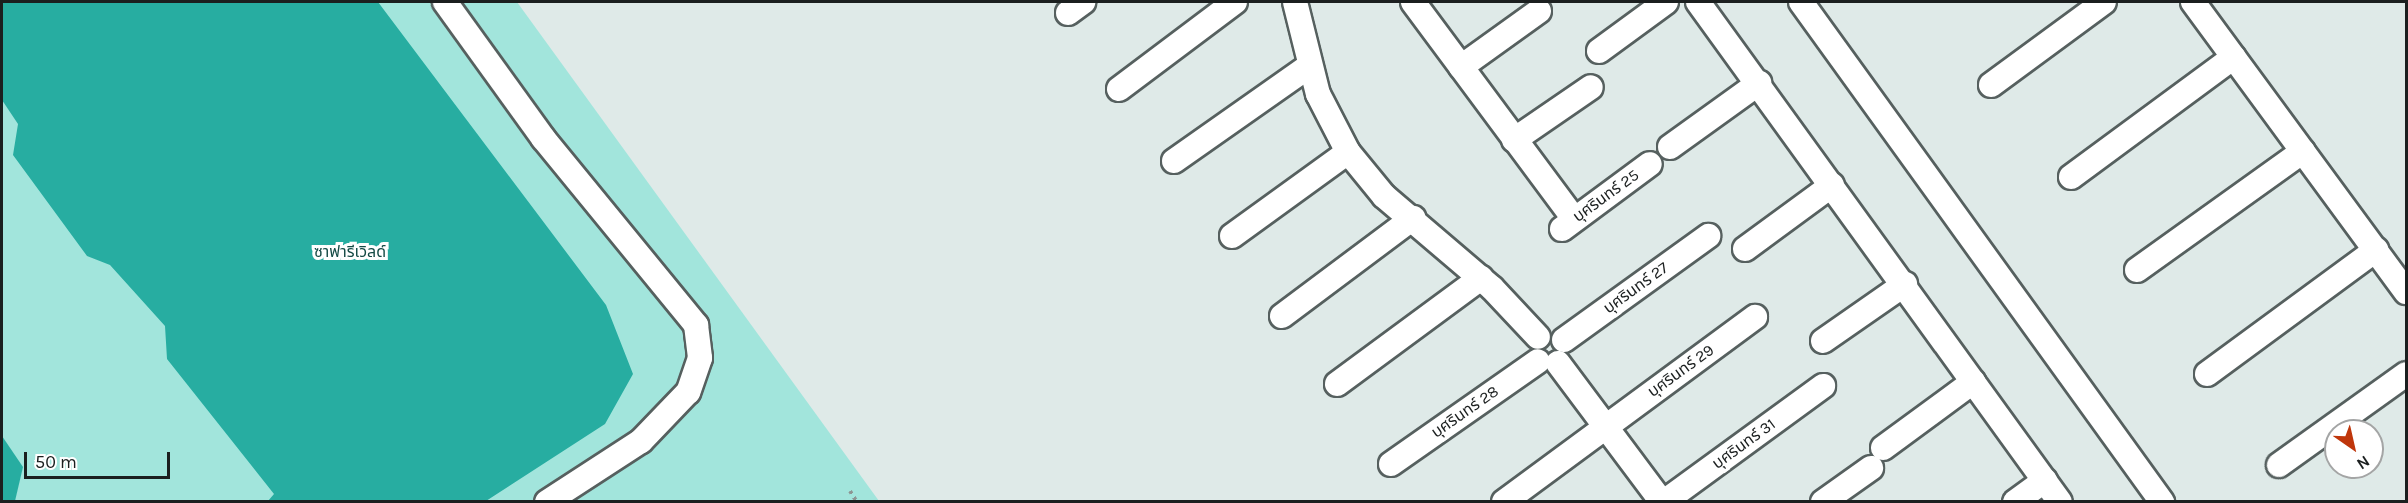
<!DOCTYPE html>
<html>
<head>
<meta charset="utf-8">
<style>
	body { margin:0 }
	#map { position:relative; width:2408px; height:503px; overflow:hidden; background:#dfeae8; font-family:Karla,"Noto Sans Thai",sans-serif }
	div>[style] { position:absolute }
	.green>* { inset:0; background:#a2e5dc }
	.water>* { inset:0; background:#27ada1 }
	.path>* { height:4px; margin-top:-2px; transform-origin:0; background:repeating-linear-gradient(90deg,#8d9593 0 3px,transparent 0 7.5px) }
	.roads { filter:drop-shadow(2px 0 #56605f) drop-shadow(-2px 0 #56605f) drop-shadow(0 2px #56605f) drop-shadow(0 -2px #56605f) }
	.minor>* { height:24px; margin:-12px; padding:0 12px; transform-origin:12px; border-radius:12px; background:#fff }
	span { translate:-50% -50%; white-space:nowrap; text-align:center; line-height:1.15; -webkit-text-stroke:6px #fff; paint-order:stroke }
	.street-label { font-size:16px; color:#1b1f1f }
	.park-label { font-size:16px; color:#144a45 }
	.frame { position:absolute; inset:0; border:3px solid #1b1f1f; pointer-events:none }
	.north { position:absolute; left:2324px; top:419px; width:60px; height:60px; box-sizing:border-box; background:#fff; border:2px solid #a4a5a5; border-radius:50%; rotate:146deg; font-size:16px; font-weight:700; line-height:24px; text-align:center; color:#1b1f1f }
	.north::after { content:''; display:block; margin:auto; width:21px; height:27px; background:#bf360b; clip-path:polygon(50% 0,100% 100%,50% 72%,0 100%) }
	.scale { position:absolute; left:24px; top:452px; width:146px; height:27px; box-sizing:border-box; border:3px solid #1b1f1f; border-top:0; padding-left:8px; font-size:18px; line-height:21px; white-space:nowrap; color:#1b1f1f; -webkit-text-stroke:4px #fff; paint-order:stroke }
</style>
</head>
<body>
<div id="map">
	<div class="green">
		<div style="clip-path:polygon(2px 2px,517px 2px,879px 501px,2px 501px)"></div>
	</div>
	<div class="water">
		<div style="clip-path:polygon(2px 2px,378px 2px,606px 305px,633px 374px,605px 424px,486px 501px,268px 501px,274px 494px,167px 359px,165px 326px,110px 265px,87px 256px,13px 155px,18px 124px,2px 100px)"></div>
		<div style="clip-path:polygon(2px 436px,23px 467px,15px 501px,2px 501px)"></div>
	</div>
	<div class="path">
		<div style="left:850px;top:491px;width:13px;rotate:58deg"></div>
	</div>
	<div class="roads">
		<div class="minor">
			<div style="left:445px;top:2px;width:168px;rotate:54.2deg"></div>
			<div style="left:543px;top:138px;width:242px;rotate:50.7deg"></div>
			<div style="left:696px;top:325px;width:33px;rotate:83deg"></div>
			<div style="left:700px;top:358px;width:36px;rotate:109deg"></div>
			<div style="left:688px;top:392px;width:68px;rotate:133.8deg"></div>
			<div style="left:641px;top:441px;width:112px;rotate:147deg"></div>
			<div style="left:1295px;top:2px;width:95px;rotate:76deg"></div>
			<div style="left:1318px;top:94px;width:65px;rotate:62.7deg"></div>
			<div style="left:1348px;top:152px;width:57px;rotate:50.7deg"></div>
			<div style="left:1384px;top:196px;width:142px;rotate:40.4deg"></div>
			<div style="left:1492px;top:288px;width:67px;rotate:46.8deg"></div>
			<div style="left:1413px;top:2px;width:270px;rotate:53.4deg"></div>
			<div style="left:1698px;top:2px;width:617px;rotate:54.1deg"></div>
			<div style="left:1801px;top:2px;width:617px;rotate:54.17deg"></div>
			<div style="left:2193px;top:2px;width:360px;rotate:53.7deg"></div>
			<div style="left:1068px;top:13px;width:19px;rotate:-36deg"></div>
			<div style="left:1599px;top:51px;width:83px;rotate:-36.2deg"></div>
			<div style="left:1461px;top:67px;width:96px;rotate:-35.7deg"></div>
			<div style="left:1991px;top:85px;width:140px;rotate:-36.3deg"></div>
			<div style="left:1119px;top:89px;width:145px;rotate:-36.9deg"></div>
			<div style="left:1514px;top:140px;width:93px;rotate:-34.5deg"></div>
			<div style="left:1670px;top:147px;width:110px;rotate:-35.7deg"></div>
			<div style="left:1174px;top:161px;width:165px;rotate:-35.1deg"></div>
			<div style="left:2071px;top:177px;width:202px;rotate:-36.4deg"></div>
			<div style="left:1562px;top:229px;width:109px;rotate:-36.5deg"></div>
			<div style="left:1232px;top:236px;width:143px;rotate:-35.9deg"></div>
			<div style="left:1745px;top:249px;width:108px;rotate:-36.3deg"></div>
			<div style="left:2137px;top:270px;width:204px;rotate:-35.6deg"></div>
			<div style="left:1282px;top:316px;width:164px;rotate:-36.8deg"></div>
			<div style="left:1564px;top:340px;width:178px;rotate:-35.8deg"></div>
			<div style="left:1823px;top:341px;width:100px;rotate:-34.8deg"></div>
			<div style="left:1558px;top:363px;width:174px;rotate:53.2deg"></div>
			<div style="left:2207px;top:374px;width:210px;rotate:-36.3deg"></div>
			<div style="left:1337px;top:384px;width:179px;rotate:-36.4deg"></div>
			<div style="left:1883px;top:448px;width:112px;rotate:-36.3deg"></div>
			<div style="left:1391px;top:464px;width:179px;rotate:-35deg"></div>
			<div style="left:2279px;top:465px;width:156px;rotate:-35.6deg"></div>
			<div style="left:1504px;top:502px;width:312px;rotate:-36.4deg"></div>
			<div style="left:1664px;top:502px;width:197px;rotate:-36.1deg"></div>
			<div style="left:1823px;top:502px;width:59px;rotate:-35.3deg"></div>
			<div style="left:2015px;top:502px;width:37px;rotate:-36deg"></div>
		</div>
	</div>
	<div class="street-label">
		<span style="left:1606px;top:196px;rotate:-36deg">บุศรินทร์ 25</span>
		<span style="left:1636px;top:288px;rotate:-36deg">บุศรินทร์ 27</span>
		<span style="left:1681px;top:371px;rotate:-36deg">บุศรินทร์ 29</span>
		<span style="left:1465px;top:412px;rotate:-35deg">บุศรินทร์ 28</span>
		<span style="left:1744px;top:444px;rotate:-36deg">บุศรินทร์ 31</span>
	</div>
	<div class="park-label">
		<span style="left:350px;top:252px">ซาฟารีเวิลด์</span>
	</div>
	<div class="frame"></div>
	<div class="north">N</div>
	<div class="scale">50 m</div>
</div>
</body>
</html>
